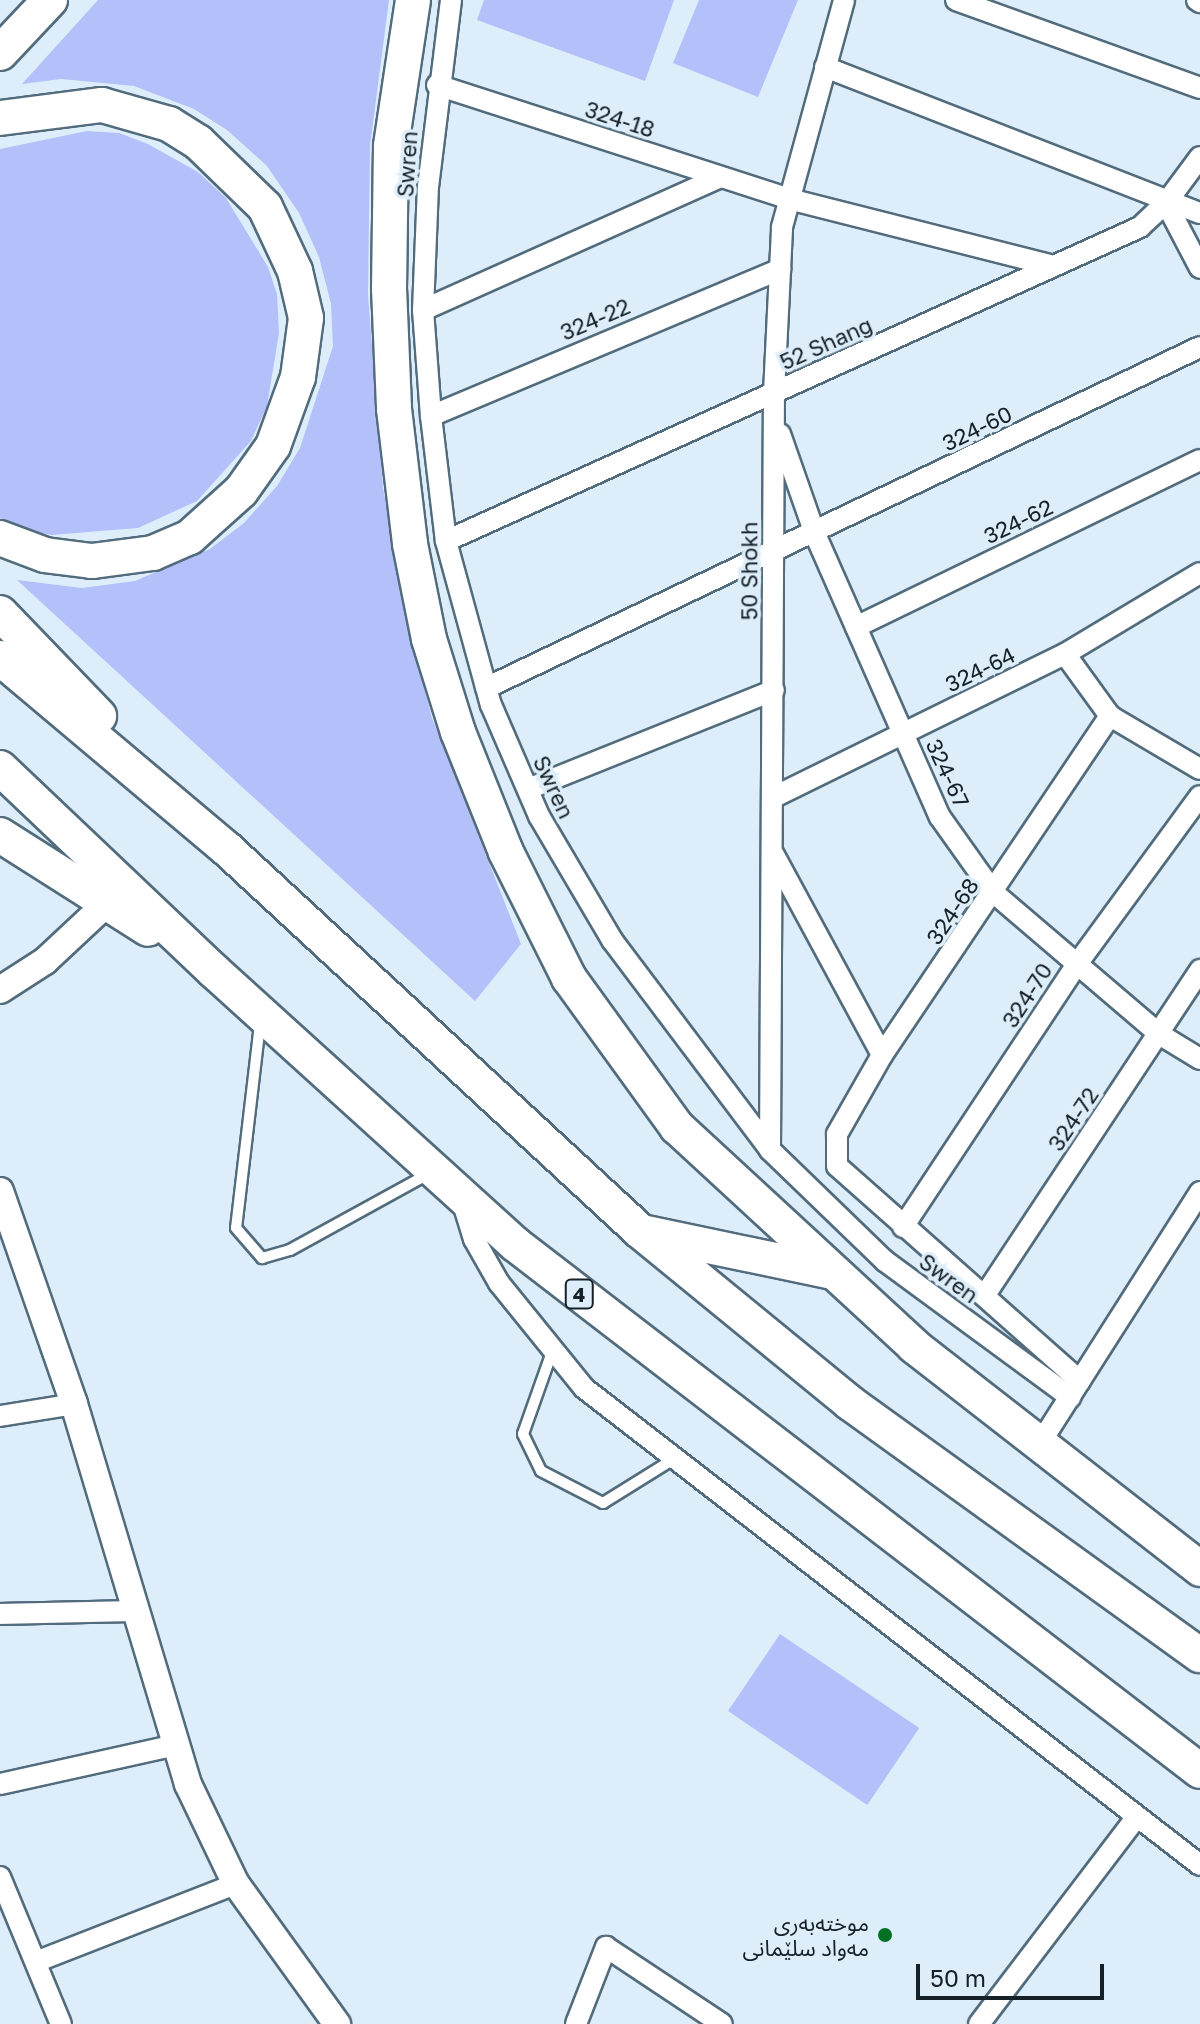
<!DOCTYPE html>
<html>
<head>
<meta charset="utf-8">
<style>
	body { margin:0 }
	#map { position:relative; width:1200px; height:2024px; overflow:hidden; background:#ddeefa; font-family:"Golos Text","Noto Sans Arabic",sans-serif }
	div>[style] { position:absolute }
	.green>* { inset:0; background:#b3c0fa; transform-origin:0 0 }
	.roads { filter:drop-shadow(2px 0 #526c7d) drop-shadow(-2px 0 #526c7d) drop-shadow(0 2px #526c7d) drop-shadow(0 -2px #526c7d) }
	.service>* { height:10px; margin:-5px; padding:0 5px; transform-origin:5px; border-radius:5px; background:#fff }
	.minor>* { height:20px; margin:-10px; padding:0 10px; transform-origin:10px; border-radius:10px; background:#fff }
	.tertiary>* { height:26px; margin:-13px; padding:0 13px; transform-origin:13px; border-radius:13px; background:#fff }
	.trunk>* { height:34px; margin:-17px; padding:0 17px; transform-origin:17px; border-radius:17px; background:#fff }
	.dots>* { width:22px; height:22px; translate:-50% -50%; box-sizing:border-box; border:4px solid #ddeefa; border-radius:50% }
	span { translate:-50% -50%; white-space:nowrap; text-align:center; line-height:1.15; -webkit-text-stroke:7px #ddeefa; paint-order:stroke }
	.shield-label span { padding:2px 6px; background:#ddeefa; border:2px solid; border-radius:6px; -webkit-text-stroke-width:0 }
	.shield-label { font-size:20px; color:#152027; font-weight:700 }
	.street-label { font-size:22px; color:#152027 }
	.poi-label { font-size:22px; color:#152027 }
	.right { translate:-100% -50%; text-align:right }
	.scale { position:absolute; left:916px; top:1964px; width:188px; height:36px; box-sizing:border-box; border:4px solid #152027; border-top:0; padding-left:10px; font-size:24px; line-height:28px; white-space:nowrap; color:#152027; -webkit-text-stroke:6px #ddeefa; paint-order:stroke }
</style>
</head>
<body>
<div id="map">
	<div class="green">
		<div style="clip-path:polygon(98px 0,389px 0,370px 146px,368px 295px,383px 488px,410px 636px,432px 718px,521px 944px,475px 1001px,17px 580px,82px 588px,135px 581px,210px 549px,244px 523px,277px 486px,300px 448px,333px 346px,331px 304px,319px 257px,299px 213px,267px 166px,227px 130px,194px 109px,134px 86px,61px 79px,22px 84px)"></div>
		<div style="clip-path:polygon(484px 0,674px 0,645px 81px,477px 20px)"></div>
		<div style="clip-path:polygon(699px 0,798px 0,758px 97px,673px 63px)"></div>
		<div style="clip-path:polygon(87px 131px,119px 133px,148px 144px,198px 172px,226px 198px,268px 267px,277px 294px,279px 333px,267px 406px,251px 441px,197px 501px,138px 528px,51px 535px,20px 529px,0 518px,0 149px)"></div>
		<div style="left:780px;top:1634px;width:168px;height:93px;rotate:34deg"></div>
	</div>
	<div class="roads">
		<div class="service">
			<div style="left:260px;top:1024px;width:205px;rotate:96.7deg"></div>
			<div style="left:236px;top:1228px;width:40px;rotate:49deg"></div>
			<div style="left:262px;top:1258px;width:29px;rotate:-16deg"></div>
			<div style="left:290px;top:1250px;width:158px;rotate:-28.8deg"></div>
			<div style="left:552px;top:1352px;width:87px;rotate:109.5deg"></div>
			<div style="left:523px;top:1434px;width:41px;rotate:64.1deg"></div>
			<div style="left:541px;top:1471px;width:70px;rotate:27.3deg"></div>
			<div style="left:603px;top:1503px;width:81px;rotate:-31.9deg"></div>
		</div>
		<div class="minor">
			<div style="left:451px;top:0;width:187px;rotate:97deg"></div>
			<div style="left:428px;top:186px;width:124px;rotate:92.3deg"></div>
			<div style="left:423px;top:310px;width:106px;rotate:85.7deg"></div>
			<div style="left:431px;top:416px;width:126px;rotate:83.2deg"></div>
			<div style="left:446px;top:541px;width:170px;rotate:74.7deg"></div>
			<div style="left:491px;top:705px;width:121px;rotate:66.6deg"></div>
			<div style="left:539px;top:816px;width:144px;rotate:59.5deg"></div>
			<div style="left:612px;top:940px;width:263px;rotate:53deg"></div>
			<div style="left:770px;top:1150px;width:160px;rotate:44deg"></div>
			<div style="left:885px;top:1261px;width:230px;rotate:36.3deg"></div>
			<div style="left:956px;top:0;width:259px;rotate:19.8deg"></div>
			<div style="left:1197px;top:0;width:4px;rotate:34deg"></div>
			<div style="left:825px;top:67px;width:402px;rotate:21.3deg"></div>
			<div style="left:437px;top:85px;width:370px;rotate:17.9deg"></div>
			<div style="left:789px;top:199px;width:273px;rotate:14.2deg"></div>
			<div style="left:1166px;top:203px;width:73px;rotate:62.4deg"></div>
			<div style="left:423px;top:310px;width:325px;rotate:-24.1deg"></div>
			<div style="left:431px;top:416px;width:379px;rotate:-22.8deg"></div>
			<div style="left:780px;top:434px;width:106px;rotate:70.7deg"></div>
			<div style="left:815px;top:534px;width:309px;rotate:66.2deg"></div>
			<div style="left:940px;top:817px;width:93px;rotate:54.6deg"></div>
			<div style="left:994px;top:893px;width:217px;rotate:40.5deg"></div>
			<div style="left:1159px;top:1034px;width:48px;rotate:31.4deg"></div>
			<div style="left:446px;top:541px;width:762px;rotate:-24.34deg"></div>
			<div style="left:1140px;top:227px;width:35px;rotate:-43deg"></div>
			<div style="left:1166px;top:203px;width:57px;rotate:-53.5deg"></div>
			<div style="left:856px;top:627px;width:382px;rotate:-25.9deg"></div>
			<div style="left:1065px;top:654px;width:77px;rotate:54deg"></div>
			<div style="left:1110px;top:716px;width:104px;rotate:30.5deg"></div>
			<div style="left:486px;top:688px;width:791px;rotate:-25.53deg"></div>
			<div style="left:528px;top:789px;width:265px;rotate:-21.9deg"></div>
			<div style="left:774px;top:797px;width:324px;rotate:-26.2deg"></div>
			<div style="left:1065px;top:654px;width:157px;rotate:-31deg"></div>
			<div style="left:774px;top:855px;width:227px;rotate:61.6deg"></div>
			<div style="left:770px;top:1150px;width:757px;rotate:-89.7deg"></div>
			<div style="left:774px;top:393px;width:166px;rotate:-87.2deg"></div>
			<div style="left:782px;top:227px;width:235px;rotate:-74.7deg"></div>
			<div style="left:462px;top:1200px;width:41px;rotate:72.9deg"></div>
			<div style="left:474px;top:1239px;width:51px;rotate:60.4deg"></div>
			<div style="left:499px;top:1283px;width:135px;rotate:51deg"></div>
			<div style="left:584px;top:1388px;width:779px;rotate:37.75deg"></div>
			<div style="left:903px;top:1227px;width:315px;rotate:-56.5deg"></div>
			<div style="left:1077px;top:964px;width:208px;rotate:-53.8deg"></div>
			<div style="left:985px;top:1295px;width:390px;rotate:-56.5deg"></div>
			<div style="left:1080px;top:1381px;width:324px;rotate:-138.5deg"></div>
			<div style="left:837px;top:1166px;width:32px;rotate:-90deg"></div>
			<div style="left:837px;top:1134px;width:91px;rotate:-60.3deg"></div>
			<div style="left:882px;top:1055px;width:409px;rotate:-56.1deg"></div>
			<div style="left:0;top:1416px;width:75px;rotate:-9.2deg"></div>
			<div style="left:1039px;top:1445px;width:300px;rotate:-57.5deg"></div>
			<div style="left:0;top:1614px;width:135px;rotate:-1.3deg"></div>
			<div style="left:0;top:1784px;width:180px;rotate:-12.5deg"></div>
			<div style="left:0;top:1877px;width:159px;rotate:67.5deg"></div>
			<div style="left:38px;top:1961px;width:212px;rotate:-21.3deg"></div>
			<div style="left:576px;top:2024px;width:83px;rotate:-68.7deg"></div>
			<div style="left:606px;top:1947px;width:139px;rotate:33.6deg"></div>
			<div style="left:979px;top:2024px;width:258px;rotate:-52.7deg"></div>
		</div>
		<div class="tertiary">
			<div style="left:0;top:990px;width:54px;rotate:-32.8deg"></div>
			<div style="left:45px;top:961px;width:85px;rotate:-43.1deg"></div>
			<div style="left:0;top:1191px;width:225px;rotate:70.8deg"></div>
			<div style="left:74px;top:1404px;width:397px;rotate:73.3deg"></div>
			<div style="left:188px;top:1784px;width:111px;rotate:64.4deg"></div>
			<div style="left:236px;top:1884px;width:173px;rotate:54.2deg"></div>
		</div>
		<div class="trunk">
			<div style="left:413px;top:0;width:148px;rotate:98.6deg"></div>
			<div style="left:391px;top:146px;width:142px;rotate:90.8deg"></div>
			<div style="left:389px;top:288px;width:121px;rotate:87.6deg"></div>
			<div style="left:394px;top:409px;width:136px;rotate:83.2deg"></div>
			<div style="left:410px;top:544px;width:97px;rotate:78.7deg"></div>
			<div style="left:429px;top:639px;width:97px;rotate:72.7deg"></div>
			<div style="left:458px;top:732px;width:129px;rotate:68.2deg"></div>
			<div style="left:506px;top:852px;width:141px;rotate:63.4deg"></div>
			<div style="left:569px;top:978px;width:184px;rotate:54.1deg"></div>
			<div style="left:677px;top:1127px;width:323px;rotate:42.7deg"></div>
			<div style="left:914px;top:1346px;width:363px;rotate:37.9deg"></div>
			<div style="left:0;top:53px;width:73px;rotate:-46.7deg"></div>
			<div style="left:0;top:118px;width:103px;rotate:-7.3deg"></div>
			<div style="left:102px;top:105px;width:70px;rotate:15.8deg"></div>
			<div style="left:169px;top:124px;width:34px;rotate:32deg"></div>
			<div style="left:198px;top:142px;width:93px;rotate:44.1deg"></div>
			<div style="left:265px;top:207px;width:71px;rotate:64.9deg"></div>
			<div style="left:295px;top:271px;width:48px;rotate:76.8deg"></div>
			<div style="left:306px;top:318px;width:60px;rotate:97.7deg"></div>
			<div style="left:298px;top:377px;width:73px;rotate:109.9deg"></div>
			<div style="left:273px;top:446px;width:55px;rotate:125.4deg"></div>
			<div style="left:241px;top:491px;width:69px;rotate:138deg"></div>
			<div style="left:190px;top:537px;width:40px;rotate:156.6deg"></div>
			<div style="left:153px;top:553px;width:62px;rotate:172.5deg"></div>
			<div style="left:92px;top:561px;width:47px;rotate:-172.7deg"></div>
			<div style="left:45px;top:555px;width:48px;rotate:-159.3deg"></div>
			<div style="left:0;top:613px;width:143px;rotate:46.1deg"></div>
			<div style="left:0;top:658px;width:297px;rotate:40.1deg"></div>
			<div style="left:227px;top:849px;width:563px;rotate:42.77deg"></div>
			<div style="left:640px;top:1231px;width:271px;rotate:39.3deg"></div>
			<div style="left:850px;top:1403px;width:431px;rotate:35.8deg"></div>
			<div style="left:0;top:768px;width:295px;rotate:43.5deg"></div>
			<div style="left:214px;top:971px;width:406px;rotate:42.2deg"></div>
			<div style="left:515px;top:1244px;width:864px;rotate:37.57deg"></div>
			<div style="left:0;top:835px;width:175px;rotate:32.4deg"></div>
			<div style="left:646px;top:1233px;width:191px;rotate:11.8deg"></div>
		</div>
	</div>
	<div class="dots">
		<div style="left:885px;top:1935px;background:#037123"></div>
	</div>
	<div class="shield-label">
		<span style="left:579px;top:1294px">4</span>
	</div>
	<div class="street-label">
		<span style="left:620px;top:119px;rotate:18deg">324-18</span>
		<span style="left:407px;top:164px;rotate:-86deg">Swren</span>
		<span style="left:595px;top:319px;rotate:-23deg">324-22</span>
		<span style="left:826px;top:343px;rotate:-24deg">52 Shang</span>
		<span style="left:977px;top:428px;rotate:-26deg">324-60</span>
		<span style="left:1018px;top:521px;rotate:-26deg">324-62</span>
		<span style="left:749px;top:571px;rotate:-90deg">50 Shokh</span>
		<span style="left:980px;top:669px;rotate:-26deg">324-64</span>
		<span style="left:948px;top:773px;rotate:65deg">324-67</span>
		<span style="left:554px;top:787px;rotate:65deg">Swren</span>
		<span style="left:952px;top:911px;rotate:-56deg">324-68</span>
		<span style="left:1027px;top:995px;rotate:-57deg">324-70</span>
		<span style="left:1073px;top:1119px;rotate:-56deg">324-72</span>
		<span style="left:949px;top:1278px;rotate:36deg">Swren</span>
	</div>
	<div class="poi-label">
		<span class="right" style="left:869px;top:1935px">موختەبەری<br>مەواد سلێمانی</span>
	</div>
	<div class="scale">50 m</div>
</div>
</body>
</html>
